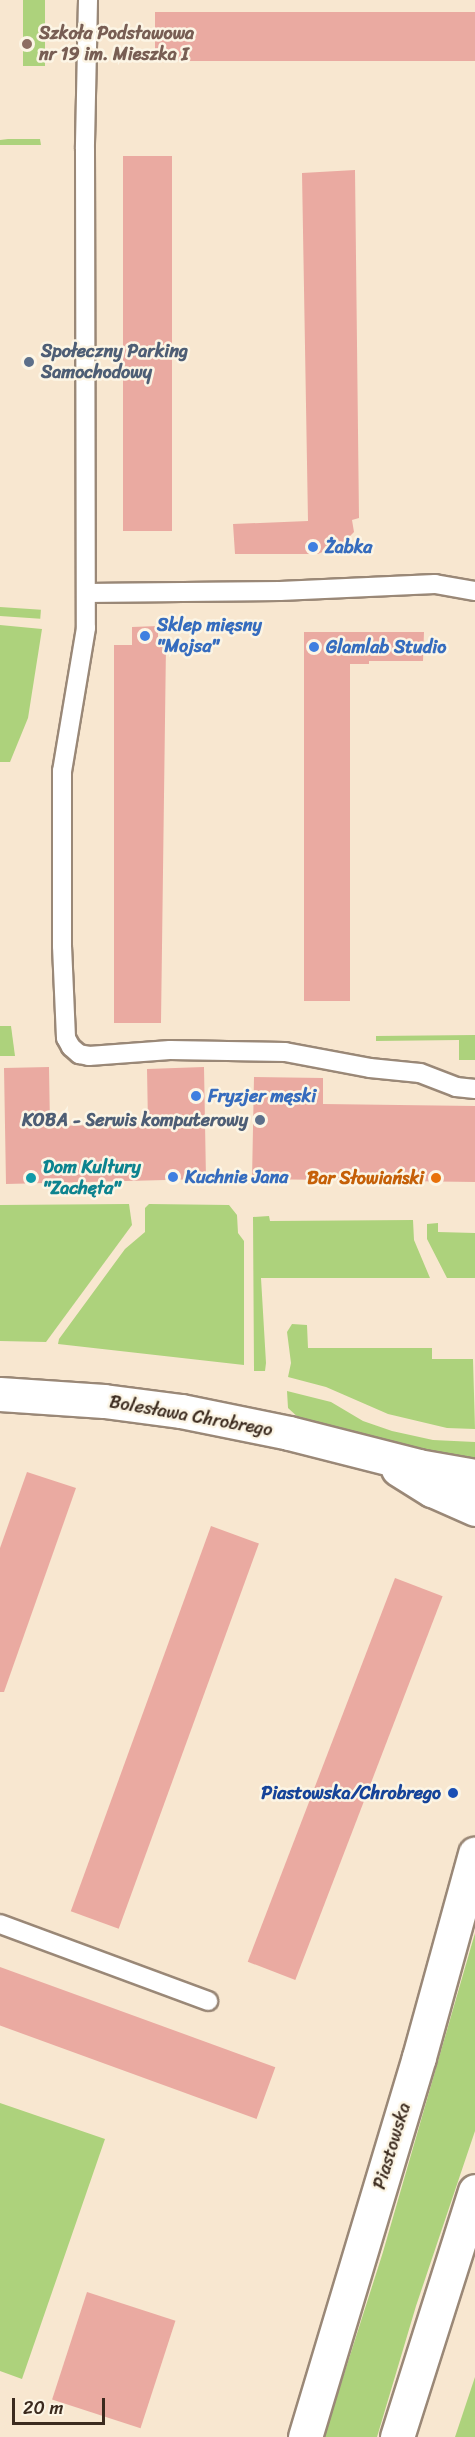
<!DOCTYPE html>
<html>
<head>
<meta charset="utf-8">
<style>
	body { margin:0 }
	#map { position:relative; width:475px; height:2437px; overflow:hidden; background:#f8e7d0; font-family:Sriracha,sans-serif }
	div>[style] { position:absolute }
	.green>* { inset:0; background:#add27c; transform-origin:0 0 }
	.building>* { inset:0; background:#eaaaa1; transform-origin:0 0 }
	.roads { filter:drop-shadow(2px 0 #9a8877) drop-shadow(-2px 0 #9a8877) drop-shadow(0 2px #9a8877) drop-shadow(0 -2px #9a8877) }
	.service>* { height:18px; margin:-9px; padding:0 9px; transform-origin:9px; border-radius:9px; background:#fff }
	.minor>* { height:33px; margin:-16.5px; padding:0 16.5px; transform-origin:16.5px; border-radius:16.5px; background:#fff }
	.secondary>* { height:33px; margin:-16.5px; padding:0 16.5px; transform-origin:16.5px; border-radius:16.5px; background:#fff }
	.dots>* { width:16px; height:16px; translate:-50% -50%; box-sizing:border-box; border:3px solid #fcf5e5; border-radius:50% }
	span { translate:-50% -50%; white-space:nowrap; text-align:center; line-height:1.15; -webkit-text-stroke:5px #fcf5e5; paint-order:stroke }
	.education-label { font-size:18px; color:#785e54; font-weight:700 }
	.left { translate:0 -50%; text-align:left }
	.service-label { font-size:18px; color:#4e5e75; font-weight:700 }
	.right { translate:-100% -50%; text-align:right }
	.shop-label { font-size:18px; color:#366cbe; font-weight:700 }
	.culture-label { font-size:18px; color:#0d838f; font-weight:700 }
	.food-label { font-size:18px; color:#c56008; font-weight:700 }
	.street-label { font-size:18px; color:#3b2a1e }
	.transit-label { font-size:18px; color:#164399; font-weight:700 }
	.scale { position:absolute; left:12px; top:2398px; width:93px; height:27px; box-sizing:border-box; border:3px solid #3b2a1e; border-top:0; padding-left:8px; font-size:18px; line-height:21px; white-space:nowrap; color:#3b2a1e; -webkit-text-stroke:4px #fcf5e5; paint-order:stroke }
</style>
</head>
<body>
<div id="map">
	<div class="green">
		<div style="left:23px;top:0;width:22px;height:66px"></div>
		<div style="clip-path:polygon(8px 139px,40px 139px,41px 145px,0 145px,0 140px)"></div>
		<div style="left:0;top:607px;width:41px;height:9px;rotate:4deg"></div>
		<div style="clip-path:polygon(0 625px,42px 629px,28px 718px,10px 762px,0 762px)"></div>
		<div style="clip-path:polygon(0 1026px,11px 1026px,15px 1056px,0 1056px)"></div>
		<div style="clip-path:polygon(475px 1035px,475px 1060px,459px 1060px,459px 1040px,376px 1041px,376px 1036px)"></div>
		<div style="clip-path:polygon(129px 1204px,132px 1225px,46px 1342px,0 1341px,0 1205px)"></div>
		<div style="clip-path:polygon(149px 1204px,229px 1205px,237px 1215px,238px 1233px,244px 1241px,244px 1365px,58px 1344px,59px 1339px,125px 1249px,145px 1232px,145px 1208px)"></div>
		<div style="clip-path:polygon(269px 1216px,270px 1221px,413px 1220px,414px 1240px,430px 1278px,261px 1278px,266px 1363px,265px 1371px,254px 1371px,253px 1217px)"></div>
		<div style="clip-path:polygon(438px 1223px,438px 1232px,475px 1233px,475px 1278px,447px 1278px,427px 1239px,427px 1224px)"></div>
		<div style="clip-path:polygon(292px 1324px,307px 1325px,308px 1348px,432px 1348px,432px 1359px,473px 1359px,475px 1429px,447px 1428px,388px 1414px,326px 1387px,288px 1377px,291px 1363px,287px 1332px)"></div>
		<div style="clip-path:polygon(287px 1391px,331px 1402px,363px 1421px,392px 1431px,433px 1440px,475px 1442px,475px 1461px,300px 1419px,288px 1408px)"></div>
		<div style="clip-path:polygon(475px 1933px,475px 2131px,416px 2306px,377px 2437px,324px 2437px,383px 2252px)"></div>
		<div style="clip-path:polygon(0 2103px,105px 2139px,22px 2379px,0 2371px)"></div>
		<div style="clip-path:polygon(475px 2377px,475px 2437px,455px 2437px)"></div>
	</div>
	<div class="building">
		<div style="left:475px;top:12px;width:49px;height:320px;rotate:90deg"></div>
		<div style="left:172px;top:156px;width:375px;height:49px;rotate:90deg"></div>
		<div style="clip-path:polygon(355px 170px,359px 518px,352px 520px,354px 532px,344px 542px,318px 554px,235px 554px,233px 524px,308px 521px,302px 173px)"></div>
		<div style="clip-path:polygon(158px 626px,158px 645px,166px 645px,161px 1023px,114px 1023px,114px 645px,132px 645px,132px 627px)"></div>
		<div style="clip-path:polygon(304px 632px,424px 632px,423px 661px,369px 661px,369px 664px,350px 664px,350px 1001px,304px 1001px)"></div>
		<div style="clip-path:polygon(49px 1067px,50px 1126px,148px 1124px,147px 1069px,204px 1067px,206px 1179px,6px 1184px,4px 1068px)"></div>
		<div style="clip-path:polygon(254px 1077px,323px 1078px,323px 1104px,475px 1106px,475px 1182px,252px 1179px)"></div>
		<div style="clip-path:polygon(27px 1472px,76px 1488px,4px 1692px,0 1692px,0 1548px)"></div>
		<div style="left:211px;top:1526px;width:51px;height:410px;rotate:20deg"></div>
		<div style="left:395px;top:1578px;width:51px;height:411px;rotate:21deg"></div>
		<div style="left:0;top:1967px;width:293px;height:55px;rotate:20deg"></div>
		<div style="left:87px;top:2292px;width:93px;height:113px;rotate:18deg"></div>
	</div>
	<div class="roads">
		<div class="service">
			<div style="left:88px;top:0;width:149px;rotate:91.2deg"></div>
			<div style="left:85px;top:149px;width:479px;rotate:89.9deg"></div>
			<div style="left:86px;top:628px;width:145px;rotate:99.5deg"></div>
			<div style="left:62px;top:771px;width:175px;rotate:90deg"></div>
			<div style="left:62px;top:946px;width:92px;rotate:87.5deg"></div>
			<div style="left:66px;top:1038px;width:10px;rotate:61deg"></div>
			<div style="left:71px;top:1047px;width:11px;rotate:41deg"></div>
			<div style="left:79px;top:1054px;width:10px;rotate:11deg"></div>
			<div style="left:89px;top:1056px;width:81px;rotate:-4.2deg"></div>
			<div style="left:170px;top:1050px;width:115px;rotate:1deg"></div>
			<div style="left:285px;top:1052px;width:86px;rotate:10.7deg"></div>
			<div style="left:370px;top:1068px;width:50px;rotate:5.7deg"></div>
			<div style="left:420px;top:1073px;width:39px;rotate:21deg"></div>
			<div style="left:456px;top:1087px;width:19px;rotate:6deg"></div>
			<div style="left:86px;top:593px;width:194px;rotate:-0.6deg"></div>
			<div style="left:280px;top:591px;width:155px;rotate:-2.6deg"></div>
			<div style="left:435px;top:584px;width:41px;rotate:9.9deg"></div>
			<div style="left:0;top:1924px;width:222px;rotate:20.3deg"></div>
		</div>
		<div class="minor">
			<div style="left:0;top:1394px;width:104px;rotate:3.9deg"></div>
			<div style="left:104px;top:1401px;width:78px;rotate:7.4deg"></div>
			<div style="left:181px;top:1411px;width:110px;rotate:11.5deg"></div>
			<div style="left:289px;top:1433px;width:133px;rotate:14.3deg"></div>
			<div style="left:418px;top:1466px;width:58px;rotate:10deg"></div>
			<div style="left:398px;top:1469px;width:40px;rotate:32deg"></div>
			<div style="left:432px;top:1490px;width:47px;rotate:23.8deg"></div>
		</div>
		<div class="secondary">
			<div style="left:305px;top:2437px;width:397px;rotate:-73.3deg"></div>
			<div style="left:419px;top:2057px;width:211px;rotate:-74.6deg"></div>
			<div style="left:397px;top:2437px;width:258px;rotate:-72.4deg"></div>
		</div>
	</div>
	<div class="dots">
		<div style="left:27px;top:44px;background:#8d6e63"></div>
		<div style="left:29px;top:362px;background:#5c6f8a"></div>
		<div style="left:313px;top:547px;background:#3f7fe0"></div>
		<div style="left:145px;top:636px;background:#3f7fe0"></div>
		<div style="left:314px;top:647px;background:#3f7fe0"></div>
		<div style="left:196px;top:1096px;background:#3f7fe0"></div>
		<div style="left:260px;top:1120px;background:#5c6f8a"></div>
		<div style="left:173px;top:1177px;background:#3f7fe0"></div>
		<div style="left:31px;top:1178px;background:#0f9aa8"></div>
		<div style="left:436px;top:1178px;background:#e8710a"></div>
		<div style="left:453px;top:1793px;background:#1a4fb4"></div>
	</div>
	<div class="education-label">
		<span class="left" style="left:39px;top:44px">Szkoła Podstawowa<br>nr 19 im. Mieszka I</span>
	</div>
	<div class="service-label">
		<span class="left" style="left:41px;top:362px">Społeczny Parking<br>Samochodowy</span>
		<span class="right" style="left:248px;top:1120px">KOBA - Serwis komputerowy</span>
	</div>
	<div class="shop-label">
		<span class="left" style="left:325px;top:547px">Żabka</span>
		<span class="left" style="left:157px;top:636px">Sklep mięsny<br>"Mojsa"</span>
		<span class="left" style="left:326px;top:647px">Glamlab Studio</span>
		<span class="left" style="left:208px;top:1096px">Fryzjer męski</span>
		<span class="left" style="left:185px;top:1177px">Kuchnie Jana</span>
	</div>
	<div class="culture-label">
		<span class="left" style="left:43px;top:1178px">Dom Kultury<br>"Zachęta"</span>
	</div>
	<div class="food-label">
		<span class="right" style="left:424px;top:1178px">Bar Słowiański</span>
	</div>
	<div class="street-label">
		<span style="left:191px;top:1416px;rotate:10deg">Bolesława Chrobrego</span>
		<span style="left:392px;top:2146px;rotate:-73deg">Piastowska</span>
	</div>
	<div class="transit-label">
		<span class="right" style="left:441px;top:1793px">Piastowska/Chrobrego</span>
	</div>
	<div class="scale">20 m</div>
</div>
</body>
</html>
